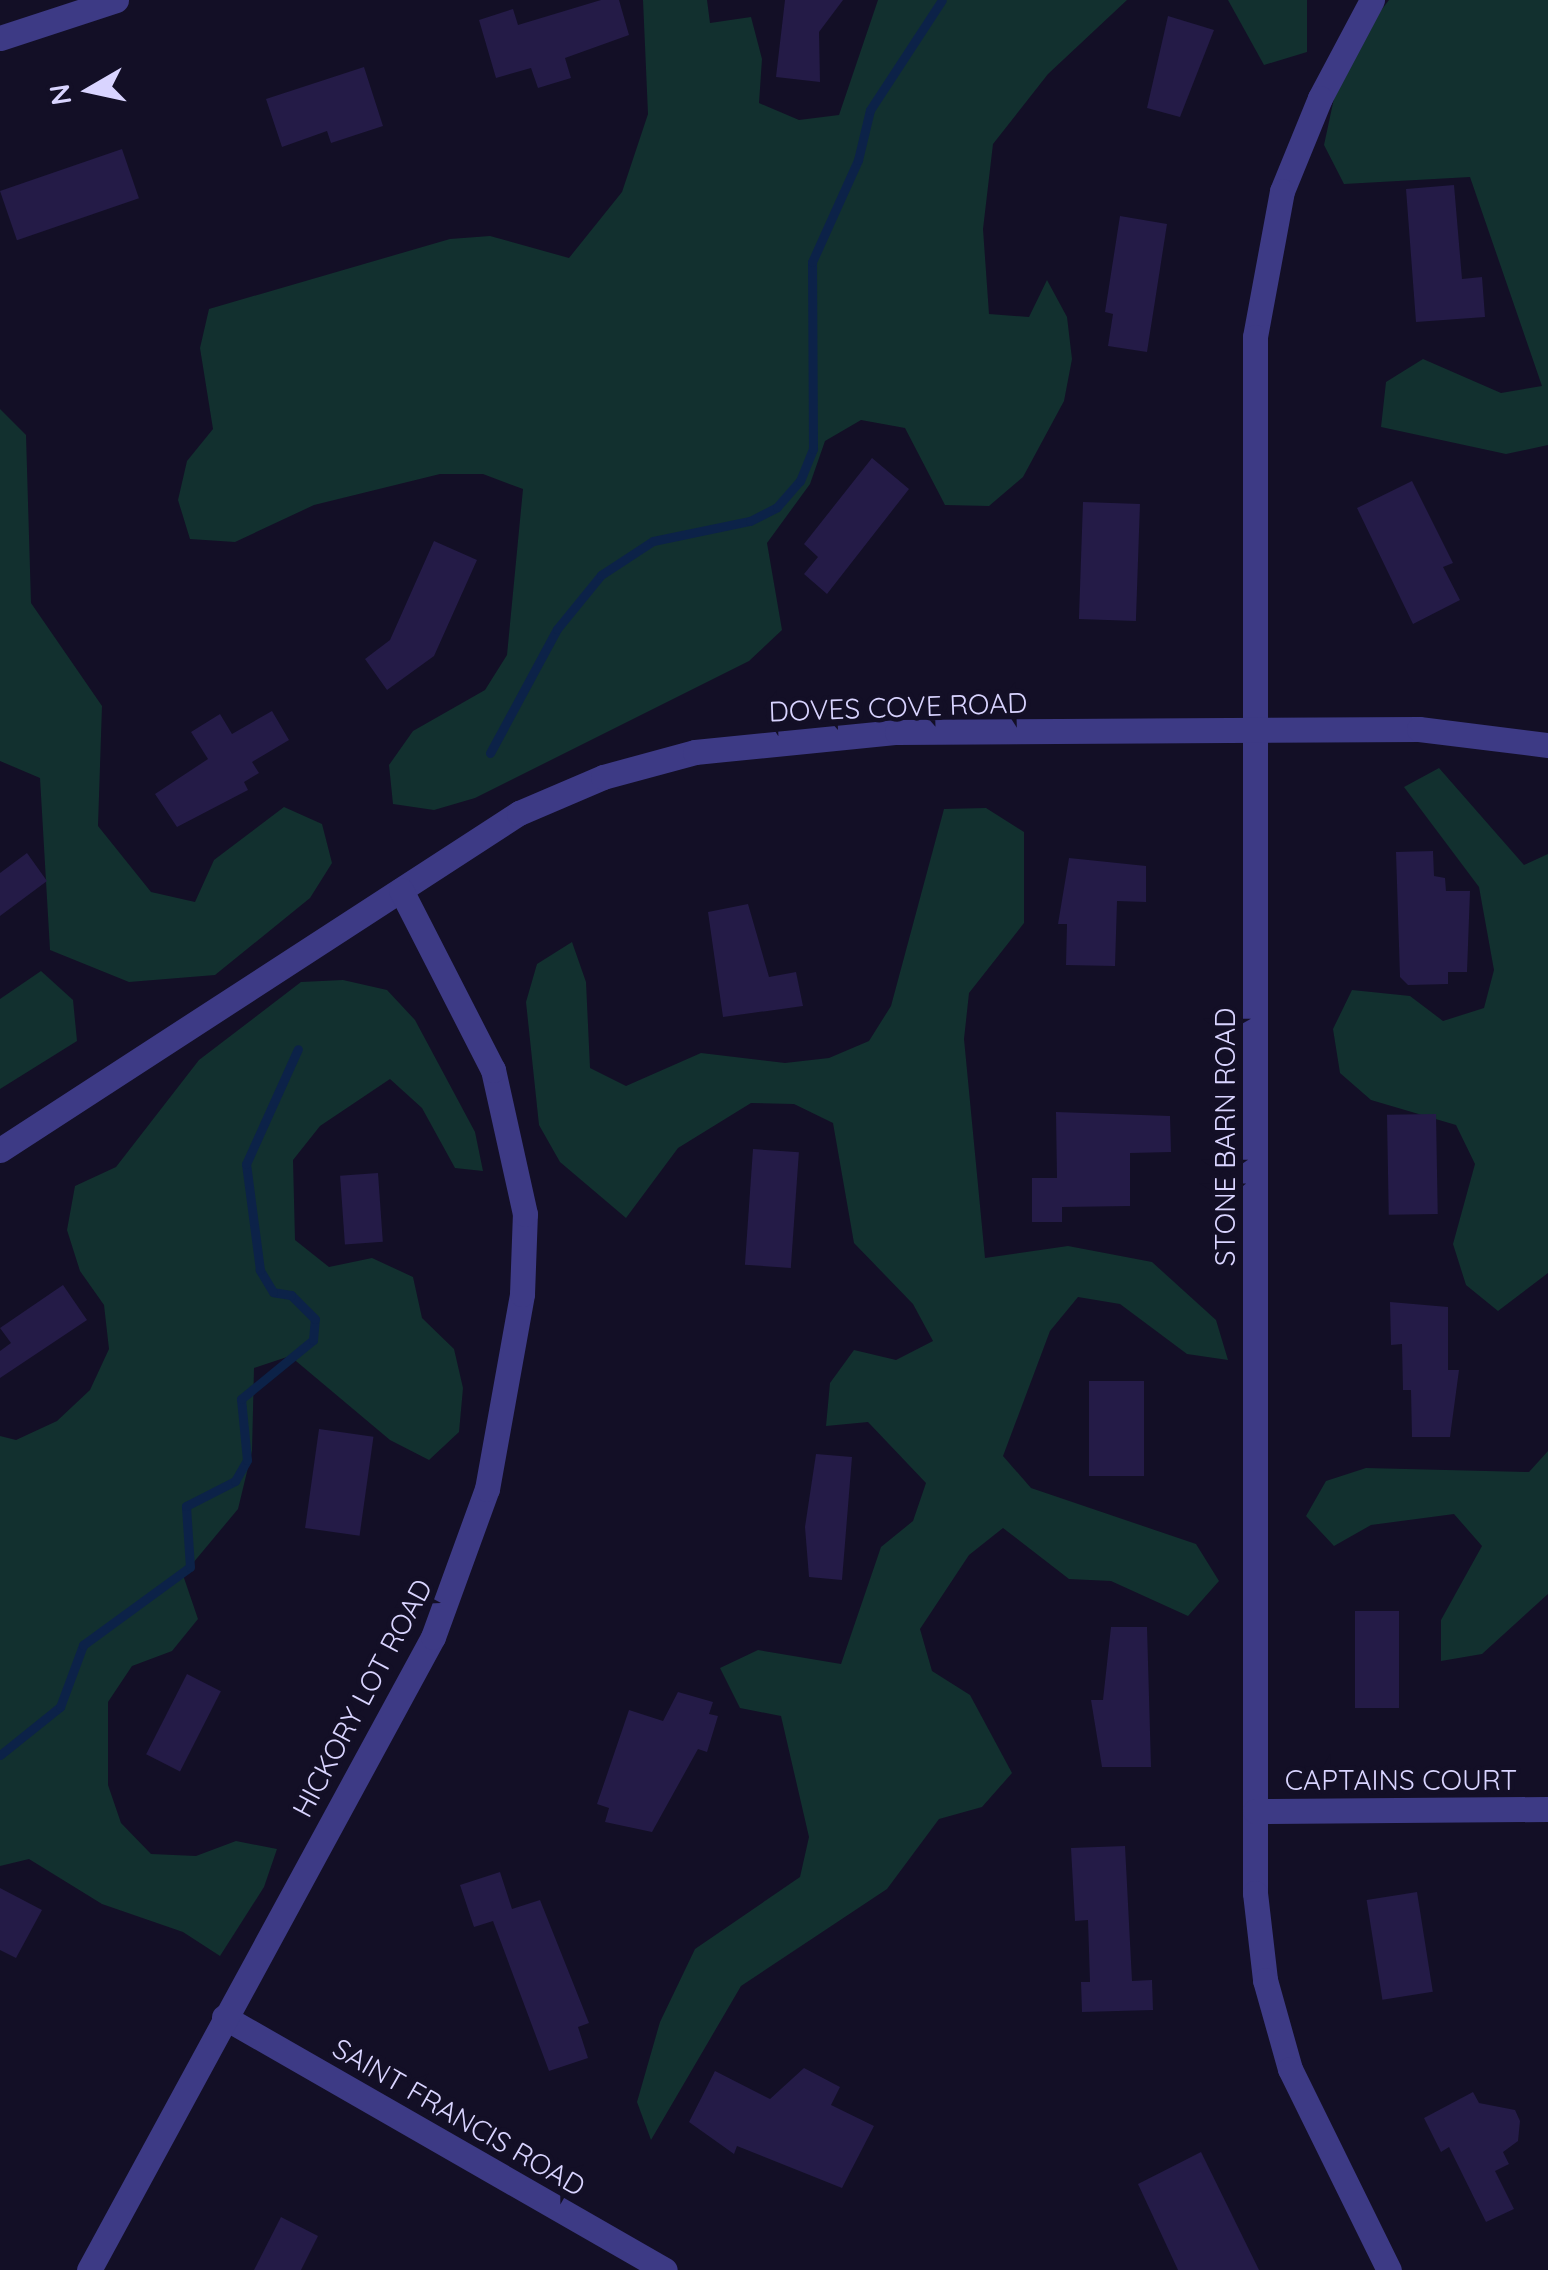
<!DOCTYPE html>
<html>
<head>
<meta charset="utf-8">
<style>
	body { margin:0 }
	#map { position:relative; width:1548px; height:2270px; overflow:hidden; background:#130f26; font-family:Quicksand,sans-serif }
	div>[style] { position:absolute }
	.green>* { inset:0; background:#12302f }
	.stream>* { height:9px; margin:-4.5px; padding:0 4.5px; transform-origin:4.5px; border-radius:4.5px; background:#0c2248 }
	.building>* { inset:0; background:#241b47; transform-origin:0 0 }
	.minor>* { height:25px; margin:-12.5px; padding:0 12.5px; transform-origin:12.5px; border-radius:12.5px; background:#3d3a85 }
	span { translate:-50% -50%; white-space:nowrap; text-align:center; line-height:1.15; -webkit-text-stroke:9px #130f26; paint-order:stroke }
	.street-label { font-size:28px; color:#d9d4ff }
	.north { position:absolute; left:40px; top:40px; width:100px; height:100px; -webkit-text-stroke:8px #130f26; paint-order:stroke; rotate:261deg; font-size:28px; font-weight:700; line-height:40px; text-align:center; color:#d9d4ff }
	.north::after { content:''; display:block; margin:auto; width:35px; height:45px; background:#d9d4ff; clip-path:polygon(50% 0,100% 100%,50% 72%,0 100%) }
</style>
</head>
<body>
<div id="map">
	<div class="green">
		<div style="clip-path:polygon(643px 0,707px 0,710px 23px,751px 17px,762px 59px,759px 103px,799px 120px,839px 115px,878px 0,1127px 0,1048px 74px,993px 144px,983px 229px,989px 314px,1029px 317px,1047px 280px,1067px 317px,1072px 359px,1064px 401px,1023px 477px,989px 506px,945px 505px,905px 428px,861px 420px,825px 441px,810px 484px,767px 543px,782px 630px,749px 661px,475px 798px,434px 810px,393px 804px,389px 765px,413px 731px,485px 690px,507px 655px,523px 489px,483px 474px,440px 474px,314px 505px,235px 542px,190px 539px,178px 500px,187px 461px,213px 429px,200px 348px,209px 309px,450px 239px,490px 236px,569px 258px,622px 192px,648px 114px)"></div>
		<div style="clip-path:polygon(1228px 0,1307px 0,1307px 52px,1264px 65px)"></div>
		<div style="clip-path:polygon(1389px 0,1548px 0,1548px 445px,1506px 454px,1381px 427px,1386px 382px,1423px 359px,1501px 393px,1542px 386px,1470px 177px,1344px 184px,1324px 145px,1342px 61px)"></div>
		<div style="clip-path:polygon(0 409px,26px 435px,31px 603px,102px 706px,98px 826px,151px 892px,195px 902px,214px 860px,284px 807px,322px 824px,332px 863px,310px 898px,215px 975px,129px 982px,50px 950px,40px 778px,0 761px)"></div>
		<div style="clip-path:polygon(1439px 768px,1524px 865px,1548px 854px,1548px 1273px,1498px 1311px,1466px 1285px,1453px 1244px,1475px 1164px,1456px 1125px,1371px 1100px,1340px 1073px,1333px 1029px,1352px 990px,1410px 996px,1443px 1021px,1484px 1008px,1494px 970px,1479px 887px,1404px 787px)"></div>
		<div style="clip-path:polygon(986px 808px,1024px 832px,1024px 923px,969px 993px,964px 1039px,985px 1258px,1068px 1246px,1152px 1262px,1216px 1320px,1228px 1360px,1187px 1354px,1120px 1304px,1078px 1297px,1050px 1331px,1003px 1456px,1031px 1488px,1196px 1544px,1219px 1581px,1188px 1616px,1111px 1581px,1069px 1579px,1003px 1528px,969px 1555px,920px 1629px,932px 1671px,970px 1695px,1012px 1773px,982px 1807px,939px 1819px,887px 1889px,741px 1986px,651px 2140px,637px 2102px,660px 2022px,695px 1949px,800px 1877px,809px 1837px,781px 1716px,740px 1708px,720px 1668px,758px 1650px,841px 1664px,881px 1547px,913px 1521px,926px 1483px,868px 1422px,826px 1426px,830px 1383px,854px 1350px,896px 1360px,933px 1341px,913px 1304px,854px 1243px,833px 1123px,794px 1104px,751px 1103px,678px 1148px,626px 1218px,560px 1162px,539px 1125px,526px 1002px,537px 964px,572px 942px,586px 982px,590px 1068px,626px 1086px,701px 1053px,785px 1063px,829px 1058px,869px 1041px,891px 1006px,944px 809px)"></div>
		<div style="clip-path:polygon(41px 971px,73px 1000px,77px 1041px,0 1089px,0 999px)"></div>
		<div style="clip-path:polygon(343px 980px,387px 990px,415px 1020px,475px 1132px,483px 1171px,455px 1168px,422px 1108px,390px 1079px,320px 1126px,293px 1160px,295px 1240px,329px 1267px,372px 1258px,413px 1277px,422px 1318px,454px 1349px,463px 1388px,459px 1432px,429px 1460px,390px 1440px,290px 1356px,254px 1368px,252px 1451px,238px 1509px,183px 1575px,198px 1619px,172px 1651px,132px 1666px,108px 1702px,108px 1785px,121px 1823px,151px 1854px,196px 1856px,236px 1841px,277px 1849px,264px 1887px,220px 1956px,183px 1932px,102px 1904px,29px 1859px,0 1866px,0 1436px,16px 1440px,57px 1421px,90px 1390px,109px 1349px,104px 1305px,80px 1271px,67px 1230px,75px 1186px,116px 1167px,199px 1060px,301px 982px)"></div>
		<div style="clip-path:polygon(1548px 1451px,1548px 1594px,1482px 1654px,1441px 1661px,1441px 1620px,1482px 1546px,1454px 1514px,1371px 1525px,1334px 1546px,1306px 1516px,1326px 1481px,1366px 1468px,1529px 1472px)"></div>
	</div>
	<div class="stream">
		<div style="left:490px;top:753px;width:141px;rotate:-61.6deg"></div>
		<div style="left:557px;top:629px;width:70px;rotate:-50.8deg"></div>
		<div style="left:601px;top:575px;width:62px;rotate:-33.2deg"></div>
		<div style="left:653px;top:541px;width:99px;rotate:-11.7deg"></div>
		<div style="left:750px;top:521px;width:30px;rotate:-27deg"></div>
		<div style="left:777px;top:507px;width:35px;rotate:-49deg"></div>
		<div style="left:800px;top:481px;width:35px;rotate:-68deg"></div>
		<div style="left:813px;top:449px;width:187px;rotate:-90.3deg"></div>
		<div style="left:812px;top:262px;width:112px;rotate:-65.7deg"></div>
		<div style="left:858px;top:160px;width:51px;rotate:-76.5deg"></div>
		<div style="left:870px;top:110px;width:131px;rotate:-56.8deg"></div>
		<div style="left:0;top:1755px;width:77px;rotate:-38.7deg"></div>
		<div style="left:60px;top:1707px;width:66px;rotate:-69.6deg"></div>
		<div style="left:83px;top:1645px;width:132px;rotate:-36.1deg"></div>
		<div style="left:190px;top:1567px;width:61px;rotate:-93.8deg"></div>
		<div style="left:186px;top:1506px;width:55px;rotate:-27deg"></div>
		<div style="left:235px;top:1481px;width:24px;rotate:-60deg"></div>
		<div style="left:247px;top:1460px;width:61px;rotate:-95.6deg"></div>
		<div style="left:241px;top:1399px;width:93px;rotate:-39.3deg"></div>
		<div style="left:313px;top:1340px;width:21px;rotate:-85deg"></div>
		<div style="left:315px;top:1319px;width:34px;rotate:-135deg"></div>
		<div style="left:291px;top:1295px;width:18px;rotate:-171deg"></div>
		<div style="left:273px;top:1292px;width:26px;rotate:-121deg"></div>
		<div style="left:260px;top:1270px;width:107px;rotate:-97.5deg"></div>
		<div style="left:246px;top:1164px;width:126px;rotate:-65.7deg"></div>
	</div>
	<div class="building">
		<div style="clip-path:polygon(601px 0,619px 0,629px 35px,565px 58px,571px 78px,538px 88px,531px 68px,496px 78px,479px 20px,513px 9px,518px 25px)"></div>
		<div style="clip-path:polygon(785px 0,843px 0,819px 32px,820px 82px,776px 77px)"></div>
		<div style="clip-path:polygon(1168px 16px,1214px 30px,1180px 117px,1147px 108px)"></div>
		<div style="clip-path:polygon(364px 67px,383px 126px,331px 143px,327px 131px,282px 147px,266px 99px)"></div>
		<div style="left:122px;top:149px;width:52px;height:129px;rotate:71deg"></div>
		<div style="clip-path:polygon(1454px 185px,1462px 279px,1482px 277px,1485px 317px,1416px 322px,1406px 189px)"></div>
		<div style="clip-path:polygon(1120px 216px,1167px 224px,1147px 352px,1108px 346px,1113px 314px,1105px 312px)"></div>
		<div style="clip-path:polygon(872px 458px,909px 489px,827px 594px,804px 574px,818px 557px,804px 544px)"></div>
		<div style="clip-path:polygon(1412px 481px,1453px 563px,1443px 567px,1460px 600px,1413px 624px,1357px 508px)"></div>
		<div style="left:1083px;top:502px;width:57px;height:117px;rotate:2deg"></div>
		<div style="clip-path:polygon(434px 541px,477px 560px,434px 656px,387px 690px,365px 659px,390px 640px)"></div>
		<div style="clip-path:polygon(272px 711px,289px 740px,252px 762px,259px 773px,244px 782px,248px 790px,177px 827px,155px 794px,208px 759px,191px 732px,220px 714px,232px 734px)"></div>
		<div style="clip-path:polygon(1433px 851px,1434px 876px,1445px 878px,1446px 891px,1470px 891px,1467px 972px,1448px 972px,1448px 984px,1408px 985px,1400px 977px,1396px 852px)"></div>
		<div style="clip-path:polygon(27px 853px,47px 881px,0 916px,0 873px)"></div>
		<div style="clip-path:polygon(1069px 858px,1146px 866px,1146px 902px,1117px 901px,1115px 966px,1066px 965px,1067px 924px,1058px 924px)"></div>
		<div style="clip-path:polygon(748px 904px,769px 977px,796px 972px,803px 1006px,723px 1017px,708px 912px)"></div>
		<div style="clip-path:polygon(1056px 1112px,1170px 1116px,1171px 1152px,1130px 1153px,1130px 1206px,1062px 1207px,1062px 1222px,1032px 1222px,1032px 1178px,1057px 1178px)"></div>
		<div style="left:1436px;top:1114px;width:100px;height:49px;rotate:89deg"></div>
		<div style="left:753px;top:1149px;width:46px;height:116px;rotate:4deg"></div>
		<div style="left:378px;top:1173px;width:69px;height:38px;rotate:86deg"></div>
		<div style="clip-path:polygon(63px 1285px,87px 1320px,0 1378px,0 1351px,11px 1343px,0 1328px)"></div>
		<div style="clip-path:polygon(1390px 1302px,1448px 1307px,1448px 1370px,1459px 1370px,1450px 1437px,1412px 1437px,1411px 1390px,1403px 1390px,1402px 1344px,1391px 1345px)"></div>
		<div style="left:1089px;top:1381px;width:55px;height:95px"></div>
		<div style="left:319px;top:1429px;width:55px;height:100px;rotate:8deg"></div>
		<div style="clip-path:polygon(816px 1454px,852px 1457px,842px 1580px,809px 1577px,805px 1527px)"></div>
		<div style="left:1355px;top:1611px;width:44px;height:97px"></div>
		<div style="clip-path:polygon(1111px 1627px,1147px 1627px,1151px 1767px,1102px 1767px,1091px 1700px,1103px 1700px)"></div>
		<div style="left:187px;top:1674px;width:38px;height:90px;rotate:27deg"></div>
		<div style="clip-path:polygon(678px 1692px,713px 1702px,709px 1714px,718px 1716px,707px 1752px,698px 1749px,652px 1832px,605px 1822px,609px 1808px,597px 1804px,629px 1710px,663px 1721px)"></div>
		<div style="clip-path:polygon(1125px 1846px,1132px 1981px,1152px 1980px,1153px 2010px,1082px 2012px,1081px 1982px,1090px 1982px,1088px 1920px,1075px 1921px,1071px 1848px)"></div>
		<div style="clip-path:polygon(500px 1872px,512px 1909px,540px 1900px,589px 2023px,578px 2027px,588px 2058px,549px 2071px,493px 1921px,474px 1927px,460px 1885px)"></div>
		<div style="clip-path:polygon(0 1888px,42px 1910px,16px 1958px,0 1950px)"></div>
		<div style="left:1417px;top:1892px;width:101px;height:51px;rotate:81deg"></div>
		<div style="clip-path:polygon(804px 2068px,840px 2087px,831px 2105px,874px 2126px,842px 2188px,737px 2146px,734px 2154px,689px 2122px,715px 2071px,770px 2099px)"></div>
		<div style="clip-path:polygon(1473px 2092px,1479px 2103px,1515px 2110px,1520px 2121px,1518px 2141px,1503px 2152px,1509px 2164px,1495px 2171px,1514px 2209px,1486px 2222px,1449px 2147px,1441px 2152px,1424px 2118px)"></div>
		<div style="clip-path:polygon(1201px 2152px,1259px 2270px,1178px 2270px,1138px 2184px)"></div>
		<div style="clip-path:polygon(281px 2217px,318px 2236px,301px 2270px,254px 2270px)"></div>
	</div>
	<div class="minor">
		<div style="left:1372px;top:0;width:111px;rotate:118deg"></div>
		<div style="left:1320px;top:98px;width:100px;rotate:112.2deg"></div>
		<div style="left:1282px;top:191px;width:148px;rotate:100.5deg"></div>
		<div style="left:1255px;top:337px;width:1556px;rotate:90deg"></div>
		<div style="left:1255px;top:1893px;width:88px;rotate:83.4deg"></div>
		<div style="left:1265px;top:1980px;width:92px;rotate:74.3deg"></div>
		<div style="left:1290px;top:2069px;width:224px;rotate:63.8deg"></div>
		<div style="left:0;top:38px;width:122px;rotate:-18.1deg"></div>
		<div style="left:0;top:1150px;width:619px;rotate:-33deg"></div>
		<div style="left:519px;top:813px;width:91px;rotate:-23.2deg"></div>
		<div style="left:603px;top:777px;width:95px;rotate:-15.2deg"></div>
		<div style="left:695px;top:752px;width:203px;rotate:-5.7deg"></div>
		<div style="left:897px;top:732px;width:522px;rotate:-0.33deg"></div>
		<div style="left:1419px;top:729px;width:130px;rotate:7.1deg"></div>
		<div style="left:1255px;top:1811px;width:293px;rotate:-0.4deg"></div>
		<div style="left:224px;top:2017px;width:508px;rotate:29.84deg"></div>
		<div style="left:89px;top:2270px;width:720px;rotate:-61.48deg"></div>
		<div style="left:433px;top:1637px;width:158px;rotate:-70deg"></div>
		<div style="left:487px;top:1489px;width:198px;rotate:-79.8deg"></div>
		<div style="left:522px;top:1294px;width:80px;rotate:-87.9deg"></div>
		<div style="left:525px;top:1214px;width:148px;rotate:-102.5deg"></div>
		<div style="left:493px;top:1070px;width:202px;rotate:-117.1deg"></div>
	</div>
	<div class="street-label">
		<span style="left:898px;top:707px;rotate:-2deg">DOVES COVE ROAD</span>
		<span style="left:1225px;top:1137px;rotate:-90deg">STONE BARN ROAD</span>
		<span style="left:362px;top:1698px;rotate:-62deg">HICKORY LOT ROAD</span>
		<span style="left:1401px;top:1780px">CAPTAINS COURT</span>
		<span style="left:459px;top:2117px;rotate:30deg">SAINT FRANCIS ROAD</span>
	</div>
	<div class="north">N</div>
</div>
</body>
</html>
